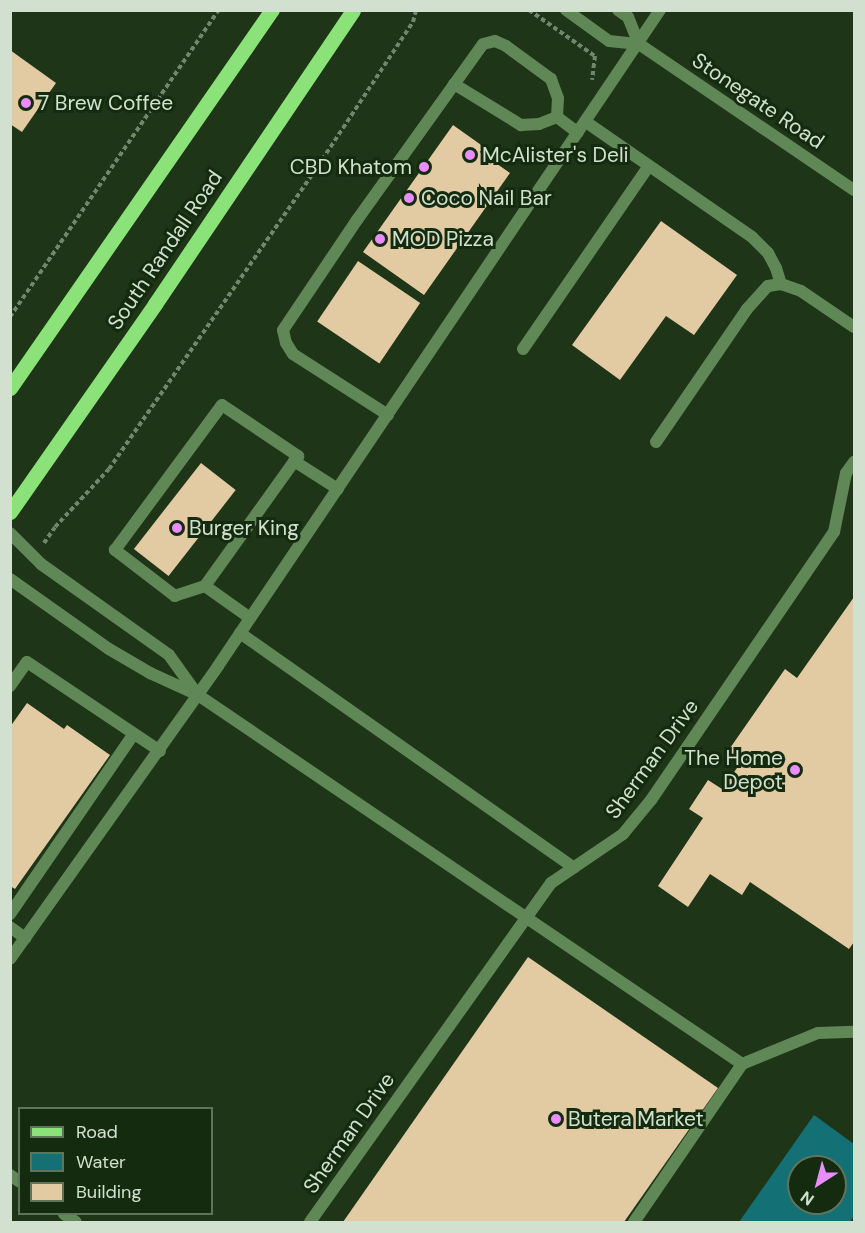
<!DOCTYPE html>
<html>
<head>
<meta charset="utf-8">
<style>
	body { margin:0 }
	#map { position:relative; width:865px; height:1233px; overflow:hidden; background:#1e3518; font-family:"DM Sans",sans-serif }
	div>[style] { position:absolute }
	.water>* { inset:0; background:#137075 }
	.building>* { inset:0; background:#e2caa3; transform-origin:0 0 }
	.path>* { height:4px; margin-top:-2px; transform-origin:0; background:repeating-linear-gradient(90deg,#72866e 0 4.5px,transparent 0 7.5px) }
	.lane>* { height:12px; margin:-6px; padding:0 6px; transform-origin:6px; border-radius:6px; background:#5f8856 }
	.street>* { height:12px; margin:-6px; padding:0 6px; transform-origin:6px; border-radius:6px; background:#5f8856 }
	.primary>* { height:15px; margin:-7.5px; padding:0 7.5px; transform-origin:7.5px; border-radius:7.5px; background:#8be278 }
	.dots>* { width:16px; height:16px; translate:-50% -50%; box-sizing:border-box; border:3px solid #142b0f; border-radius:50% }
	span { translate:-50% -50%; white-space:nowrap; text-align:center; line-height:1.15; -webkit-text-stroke:6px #142b0f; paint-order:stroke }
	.street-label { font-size:21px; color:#d2e1cf }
	.poi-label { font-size:21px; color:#d2e1cf }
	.left { translate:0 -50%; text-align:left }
	.right { translate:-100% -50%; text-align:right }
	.frame { position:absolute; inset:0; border:12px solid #d2e1cf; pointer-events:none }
	.legend { position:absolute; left:18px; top:1107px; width:195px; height:108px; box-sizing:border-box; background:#142b0f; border:2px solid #60745c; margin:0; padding:8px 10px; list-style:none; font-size:18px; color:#d2e1cf }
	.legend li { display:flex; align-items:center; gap:12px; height:30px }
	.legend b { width:30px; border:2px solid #60745c }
	.north { position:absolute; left:787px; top:1155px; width:60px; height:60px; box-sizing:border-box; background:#142b0f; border:2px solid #60745c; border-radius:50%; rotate:216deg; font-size:16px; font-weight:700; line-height:24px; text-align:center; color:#d2e1cf }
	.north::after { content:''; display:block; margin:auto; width:21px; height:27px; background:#e98dfe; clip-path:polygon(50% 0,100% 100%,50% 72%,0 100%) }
</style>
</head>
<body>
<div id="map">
	<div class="water">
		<div style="clip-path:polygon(evenodd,814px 1115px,854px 1144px,854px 1216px,850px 1222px,739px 1222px,814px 1115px,799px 1167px,835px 1167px,835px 1203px,799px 1203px,799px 1167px)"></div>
	</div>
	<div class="building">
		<div style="clip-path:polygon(10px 50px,56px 83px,22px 132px,10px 124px)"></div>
		<div style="clip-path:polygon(453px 125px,484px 147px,480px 152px,510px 173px,424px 295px,363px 252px)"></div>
		<div style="clip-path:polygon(661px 221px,737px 275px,694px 335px,666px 316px,620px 380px,572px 345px)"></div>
		<div style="left:358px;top:261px;width:75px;height:73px;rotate:34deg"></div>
		<div style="left:201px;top:463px;width:44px;height:109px;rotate:38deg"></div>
		<div style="clip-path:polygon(854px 597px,854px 942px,849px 949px,750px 882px,742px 895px,710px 874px,688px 907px,658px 886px,703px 818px,689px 809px,708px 780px,722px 789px,742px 761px,728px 751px,785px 669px,797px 678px)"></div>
		<div style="clip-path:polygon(27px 703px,64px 729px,67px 725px,110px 755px,15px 889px,10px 886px,10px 727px)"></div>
		<div style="clip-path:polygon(528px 957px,718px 1088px,624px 1222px,343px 1222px)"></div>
	</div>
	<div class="path">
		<div style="left:529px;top:10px;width:80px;rotate:34.9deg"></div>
		<div style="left:595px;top:56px;width:24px;rotate:97deg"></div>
		<div style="left:10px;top:317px;width:371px;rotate:-55.8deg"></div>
		<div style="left:44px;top:543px;width:19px;rotate:-55deg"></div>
		<div style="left:55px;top:527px;width:79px;rotate:-47deg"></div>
		<div style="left:109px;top:469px;width:361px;rotate:-55.4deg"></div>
		<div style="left:314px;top:172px;width:180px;rotate:-56.6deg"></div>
		<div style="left:413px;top:22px;width:12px;rotate:-76deg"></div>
	</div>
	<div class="lane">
		<div style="left:454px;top:84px;width:79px;rotate:31.5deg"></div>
		<div style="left:521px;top:125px;width:18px;rotate:-3deg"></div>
		<div style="left:539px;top:124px;width:19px;rotate:-21deg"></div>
		<div style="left:586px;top:122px;width:202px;rotate:34.7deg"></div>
		<div style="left:752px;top:237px;width:23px;rotate:45deg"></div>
		<div style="left:768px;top:253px;width:17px;rotate:62deg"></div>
		<div style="left:776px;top:268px;width:17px;rotate:73deg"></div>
		<div style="left:523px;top:349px;width:222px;rotate:-55.5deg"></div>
		<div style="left:222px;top:405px;width:92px;rotate:33.9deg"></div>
		<div style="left:298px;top:456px;width:160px;rotate:125.6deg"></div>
		<div style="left:205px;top:586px;width:32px;rotate:162deg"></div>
		<div style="left:175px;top:596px;width:76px;rotate:-142.5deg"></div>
		<div style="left:115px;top:550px;width:180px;rotate:-53.6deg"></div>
		<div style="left:388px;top:415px;width:113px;rotate:-147.3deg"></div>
		<div style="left:293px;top:354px;width:13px;rotate:-122deg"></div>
		<div style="left:286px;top:343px;width:13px;rotate:-103deg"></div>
		<div style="left:283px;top:330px;width:133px;rotate:-56.1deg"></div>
		<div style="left:357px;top:220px;width:216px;rotate:-54.4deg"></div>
		<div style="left:483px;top:44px;width:12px;rotate:-14deg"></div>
		<div style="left:495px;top:41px;width:12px;rotate:24deg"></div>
		<div style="left:506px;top:46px;width:56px;rotate:36.3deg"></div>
		<div style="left:551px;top:79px;width:20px;rotate:70deg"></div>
		<div style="left:558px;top:98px;width:19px;rotate:93deg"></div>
		<div style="left:557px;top:117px;width:26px;rotate:37deg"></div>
		<div style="left:656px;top:442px;width:161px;rotate:-55.6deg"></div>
		<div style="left:747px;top:309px;width:31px;rotate:-48deg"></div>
		<div style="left:768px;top:286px;width:13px;rotate:-9deg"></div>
		<div style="left:781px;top:284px;width:21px;rotate:19deg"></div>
		<div style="left:801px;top:291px;width:64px;rotate:34.2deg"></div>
		<div style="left:294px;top:461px;width:52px;rotate:32.5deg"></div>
		<div style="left:205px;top:586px;width:55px;rotate:35.4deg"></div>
		<div style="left:240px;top:633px;width:408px;rotate:35.1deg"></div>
		<div style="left:10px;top:686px;width:29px;rotate:-55deg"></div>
		<div style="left:27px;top:662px;width:160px;rotate:33.8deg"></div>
		<div style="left:10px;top:914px;width:217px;rotate:-55.5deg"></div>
		<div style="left:10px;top:927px;width:19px;rotate:36deg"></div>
		<div style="left:10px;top:1175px;width:12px;rotate:35deg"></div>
		<div style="left:64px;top:1214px;width:14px;rotate:34deg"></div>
		<div style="left:310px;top:1222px;width:416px;rotate:-54.6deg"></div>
		<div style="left:551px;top:883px;width:87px;rotate:-34.2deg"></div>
		<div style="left:623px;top:834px;width:44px;rotate:-50.5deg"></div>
		<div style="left:651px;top:800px;width:325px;rotate:-55.7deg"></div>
		<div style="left:834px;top:532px;width:60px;rotate:-78.5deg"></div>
		<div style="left:846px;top:473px;width:14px;rotate:-54deg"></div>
		<div style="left:634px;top:1222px;width:191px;rotate:-55.6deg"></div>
		<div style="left:742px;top:1064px;width:82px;rotate:-22.2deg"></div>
		<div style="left:818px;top:1033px;width:36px;rotate:-2deg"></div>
	</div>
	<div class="street">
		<div style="left:566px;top:10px;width:53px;rotate:35.8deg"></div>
		<div style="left:609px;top:41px;width:30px;rotate:6deg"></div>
		<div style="left:639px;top:44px;width:260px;rotate:34.2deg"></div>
		<div style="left:618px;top:10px;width:12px;rotate:35deg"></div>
		<div style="left:628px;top:17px;width:29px;rotate:68deg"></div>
		<div style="left:10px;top:533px;width:44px;rotate:45deg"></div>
		<div style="left:41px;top:564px;width:157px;rotate:35.4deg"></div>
		<div style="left:169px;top:655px;width:48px;rotate:54.3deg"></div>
		<div style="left:10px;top:579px;width:121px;rotate:35.3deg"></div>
		<div style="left:109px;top:649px;width:48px;rotate:30.3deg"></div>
		<div style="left:150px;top:673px;width:53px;rotate:24.6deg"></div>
		<div style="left:198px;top:695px;width:657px;rotate:34.15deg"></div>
		<div style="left:10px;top:959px;width:359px;rotate:-54.6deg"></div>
		<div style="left:218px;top:666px;width:791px;rotate:-56.03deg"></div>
	</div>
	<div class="primary">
		<div style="left:10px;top:388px;width:460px;rotate:-55.3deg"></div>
		<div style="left:10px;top:512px;width:254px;rotate:-55.1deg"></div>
		<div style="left:155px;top:304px;width:354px;rotate:-56deg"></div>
	</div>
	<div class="dots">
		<div style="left:26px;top:103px;background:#e98dfe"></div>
		<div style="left:470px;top:155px;background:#e98dfe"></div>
		<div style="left:424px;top:167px;background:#e98dfe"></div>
		<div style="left:409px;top:198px;background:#e98dfe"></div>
		<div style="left:380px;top:239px;background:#e98dfe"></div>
		<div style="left:177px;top:528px;background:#e98dfe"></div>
		<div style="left:795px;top:770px;background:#e98dfe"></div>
		<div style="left:556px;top:1119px;background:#e98dfe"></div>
	</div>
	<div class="street-label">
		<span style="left:758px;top:101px;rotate:34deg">Stonegate Road</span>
		<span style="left:165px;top:250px;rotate:-56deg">South Randall Road</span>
		<span style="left:652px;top:759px;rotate:-54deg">Sherman Drive</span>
		<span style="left:349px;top:1133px;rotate:-55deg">Sherman Drive</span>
	</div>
	<div class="poi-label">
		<span class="left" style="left:38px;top:103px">7 Brew Coffee</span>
		<span class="left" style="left:482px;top:155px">McAlister's Deli</span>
		<span class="right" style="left:412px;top:167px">CBD Khatom</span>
		<span class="left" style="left:421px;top:198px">Coco Nail Bar</span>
		<span class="left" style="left:392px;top:239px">MOD Pizza</span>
		<span class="left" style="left:189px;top:528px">Burger King</span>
		<span class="right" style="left:783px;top:770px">The Home<br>Depot</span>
		<span class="left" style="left:568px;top:1119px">Butera Market</span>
	</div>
	<div class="frame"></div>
	<ul class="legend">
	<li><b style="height:8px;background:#8be278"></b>Road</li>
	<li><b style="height:16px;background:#137075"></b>Water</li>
	<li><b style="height:16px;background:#e2caa3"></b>Building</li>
	</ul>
	<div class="north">N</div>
</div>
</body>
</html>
